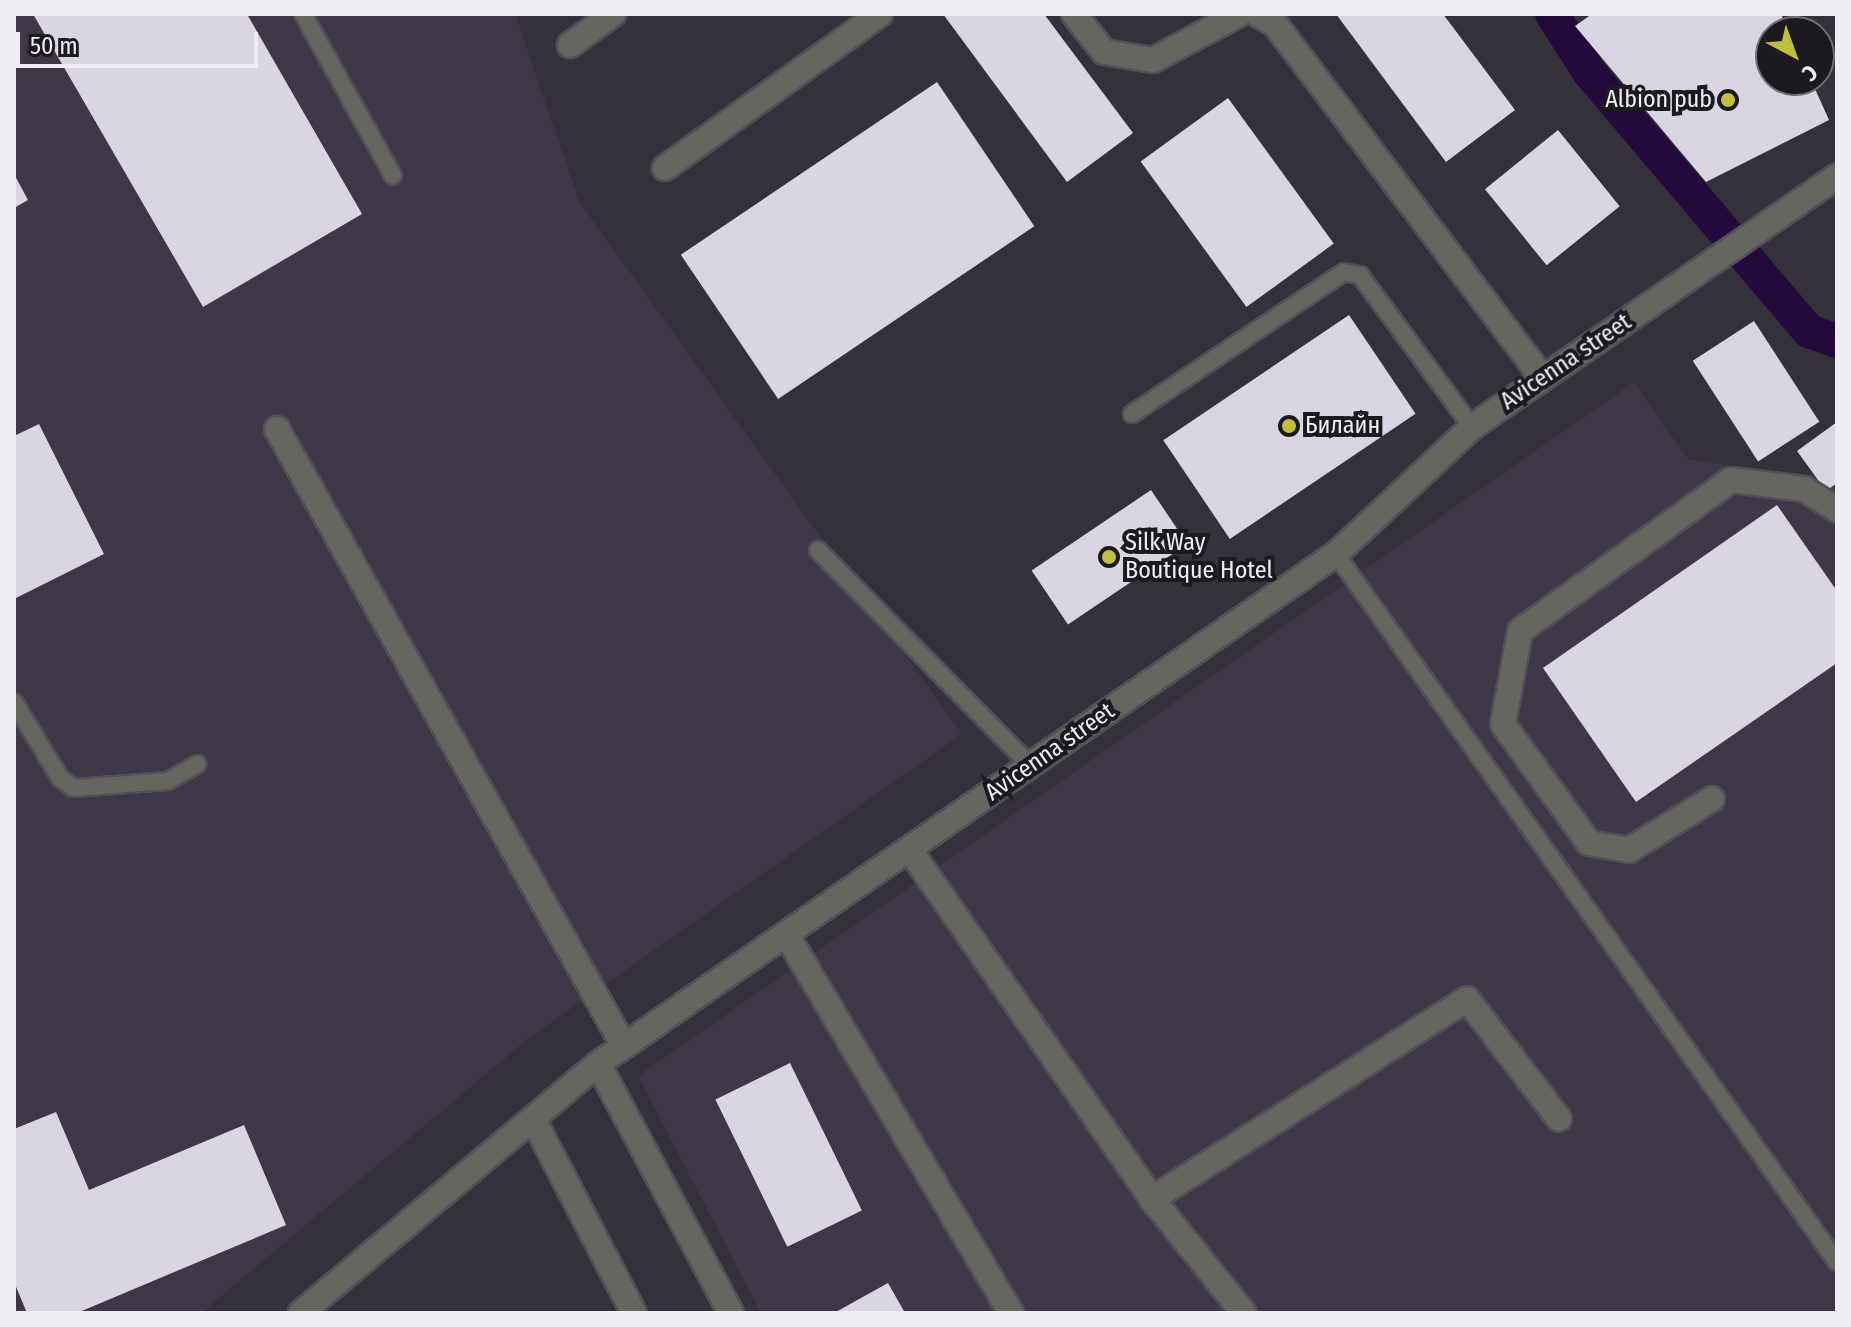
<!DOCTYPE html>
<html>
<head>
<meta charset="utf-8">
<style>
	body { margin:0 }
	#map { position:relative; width:1851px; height:1327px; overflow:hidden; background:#35313a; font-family:"Fira Sans Condensed",sans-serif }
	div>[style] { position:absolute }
	.built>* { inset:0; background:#3d3746 }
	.canal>* { height:34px; margin:-17px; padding:0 17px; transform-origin:17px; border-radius:17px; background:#24093d }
	.building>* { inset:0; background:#d9d5e1; transform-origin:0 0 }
	.roads { filter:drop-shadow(2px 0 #534f58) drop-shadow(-2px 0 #534f58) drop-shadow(0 2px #534f58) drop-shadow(0 -2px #534f58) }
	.lane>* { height:16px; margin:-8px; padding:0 8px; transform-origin:8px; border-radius:8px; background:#666661 }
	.street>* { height:24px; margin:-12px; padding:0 12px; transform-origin:12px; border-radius:12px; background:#666661 }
	.dots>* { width:22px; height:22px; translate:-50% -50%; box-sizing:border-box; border:4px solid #1c1a1e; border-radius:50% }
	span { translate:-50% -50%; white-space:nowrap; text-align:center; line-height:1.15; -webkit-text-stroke:8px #1c1a1e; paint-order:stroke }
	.poi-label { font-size:24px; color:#f0eef4 }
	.right { translate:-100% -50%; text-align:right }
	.left { translate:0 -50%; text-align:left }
	.street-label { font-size:24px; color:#f0eef4 }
	.frame { position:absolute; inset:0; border:16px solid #f0eef4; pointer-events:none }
	.north { position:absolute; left:1755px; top:16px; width:80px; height:80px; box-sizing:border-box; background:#1c1a1e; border:2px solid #716f74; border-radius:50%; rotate:139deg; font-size:22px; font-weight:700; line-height:32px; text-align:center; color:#f0eef4 }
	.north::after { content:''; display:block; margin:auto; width:28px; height:36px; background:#c0be41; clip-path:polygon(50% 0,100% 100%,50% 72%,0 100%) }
	.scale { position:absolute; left:16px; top:32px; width:242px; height:36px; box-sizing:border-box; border:4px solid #f0eef4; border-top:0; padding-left:10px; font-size:24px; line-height:28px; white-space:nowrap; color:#f0eef4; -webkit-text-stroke:6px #1c1a1e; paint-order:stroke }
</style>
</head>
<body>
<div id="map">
	<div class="built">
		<div style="clip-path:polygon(14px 14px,515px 14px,580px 203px,962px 734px,529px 1038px,201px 1313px,14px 1313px)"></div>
		<div style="clip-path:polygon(1634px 382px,1688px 459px,1837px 482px,1837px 1313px,761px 1313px,638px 1076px)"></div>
	</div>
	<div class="canal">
		<div style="left:1552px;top:14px;width:69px;rotate:57.5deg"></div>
		<div style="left:1589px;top:72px;width:340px;rotate:49.7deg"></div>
		<div style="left:1809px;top:331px;width:30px;rotate:20deg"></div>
	</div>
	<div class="building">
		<div style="clip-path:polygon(33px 14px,247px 14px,362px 214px,203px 307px)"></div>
		<div style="clip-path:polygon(943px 14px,1044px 14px,1133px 133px,1067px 182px)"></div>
		<div style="clip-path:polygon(1336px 14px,1443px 14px,1515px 110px,1446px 162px)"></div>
		<div style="clip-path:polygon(1592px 14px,1781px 14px,1789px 32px,1771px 32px,1771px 80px,1811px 80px,1829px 120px,1706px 182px,1575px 26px)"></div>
		<div style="left:937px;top:82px;width:174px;height:309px;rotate:56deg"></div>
		<div style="left:1228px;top:98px;width:180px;height:108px;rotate:54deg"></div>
		<div style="left:1558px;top:130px;width:98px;height:94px;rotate:51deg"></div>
		<div style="clip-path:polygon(14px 174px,28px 200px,14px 208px)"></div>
		<div style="left:1349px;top:315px;width:119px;height:224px;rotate:56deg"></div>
		<div style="left:1754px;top:321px;width:120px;height:73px;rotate:57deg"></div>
		<div style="clip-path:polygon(1837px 422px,1837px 483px,1826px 491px,1797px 451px)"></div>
		<div style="clip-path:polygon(39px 424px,104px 554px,14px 599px,14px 436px)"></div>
		<div style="left:1151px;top:490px;width:65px;height:144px;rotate:56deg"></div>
		<div style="clip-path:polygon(1777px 505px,1837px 591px,1837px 663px,1636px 802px,1543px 668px)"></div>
		<div style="left:790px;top:1063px;width:164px;height:83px;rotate:64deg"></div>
		<div style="clip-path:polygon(56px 1112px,89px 1190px,244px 1125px,286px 1225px,77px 1313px,27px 1313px,14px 1282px,14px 1129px)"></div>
		<div style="clip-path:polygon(888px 1283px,905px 1313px,834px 1313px)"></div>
	</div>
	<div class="roads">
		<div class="lane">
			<div style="left:303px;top:14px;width:185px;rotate:60.9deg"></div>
			<div style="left:1132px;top:414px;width:255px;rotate:-33.8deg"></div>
			<div style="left:1344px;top:272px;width:16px;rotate:11deg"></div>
			<div style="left:1360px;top:275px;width:189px;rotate:53.6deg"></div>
			<div style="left:818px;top:550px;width:302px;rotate:45.4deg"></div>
			<div style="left:1336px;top:554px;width:867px;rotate:54.72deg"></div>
			<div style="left:14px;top:702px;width:89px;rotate:58.8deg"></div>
			<div style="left:60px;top:778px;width:17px;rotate:36deg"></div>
			<div style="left:74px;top:788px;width:94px;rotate:-4.3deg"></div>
			<div style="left:168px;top:781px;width:34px;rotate:-30deg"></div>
		</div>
		<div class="street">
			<div style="left:1074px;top:14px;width:48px;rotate:51.7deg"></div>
			<div style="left:1104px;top:52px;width:50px;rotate:9.3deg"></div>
			<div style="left:1153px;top:60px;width:98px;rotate:-28.1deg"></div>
			<div style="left:1257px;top:14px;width:21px;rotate:29deg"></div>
			<div style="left:1275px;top:24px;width:444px;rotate:52.9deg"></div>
			<div style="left:570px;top:45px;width:53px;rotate:-35.8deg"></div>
			<div style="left:665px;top:168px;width:264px;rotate:-35.6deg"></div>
			<div style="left:277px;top:429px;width:708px;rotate:60.65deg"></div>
			<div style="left:1712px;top:799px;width:97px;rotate:148.4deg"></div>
			<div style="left:1629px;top:850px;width:41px;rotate:-170.1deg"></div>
			<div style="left:1589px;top:843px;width:147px;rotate:-125.9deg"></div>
			<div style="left:1503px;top:724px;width:95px;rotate:-79.6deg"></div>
			<div style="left:1520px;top:631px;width:259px;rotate:-35.6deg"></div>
			<div style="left:1731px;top:480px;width:74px;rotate:7deg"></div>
			<div style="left:1804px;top:489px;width:39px;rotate:32deg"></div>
			<div style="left:909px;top:849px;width:426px;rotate:55.2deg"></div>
			<div style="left:1152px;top:1199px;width:146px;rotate:51.1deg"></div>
			<div style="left:786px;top:934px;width:441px;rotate:59.3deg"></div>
			<div style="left:534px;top:1121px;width:216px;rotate:62.5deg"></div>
			<div style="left:1152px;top:1199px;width:373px;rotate:-32.4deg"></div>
			<div style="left:1467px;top:999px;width:151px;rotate:52.5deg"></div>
			<div style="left:301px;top:1313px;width:388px;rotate:-40deg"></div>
			<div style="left:731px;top:1313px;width:282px;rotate:-118.1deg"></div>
			<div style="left:598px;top:1064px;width:897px;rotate:-34.65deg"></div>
			<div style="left:1336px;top:554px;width:186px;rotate:-43deg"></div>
			<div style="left:1472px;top:427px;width:443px;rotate:-34.5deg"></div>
		</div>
	</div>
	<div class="dots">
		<div style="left:1728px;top:100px;background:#c0be41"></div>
		<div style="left:1289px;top:426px;background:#c0be41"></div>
		<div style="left:1109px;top:557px;background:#c0be41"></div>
	</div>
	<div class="poi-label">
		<span class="right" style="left:1712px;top:100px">Albion pub</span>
		<span class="left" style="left:1305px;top:426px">Билайн</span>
		<span class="left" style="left:1125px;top:557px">Silk Way<br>Boutique Hotel</span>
	</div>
	<div class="street-label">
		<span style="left:1566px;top:362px;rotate:-34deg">Avicenna street</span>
		<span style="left:1050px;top:752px;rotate:-35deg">Avicenna street</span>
	</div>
	<div class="frame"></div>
	<div class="north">С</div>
	<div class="scale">50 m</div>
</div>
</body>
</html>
